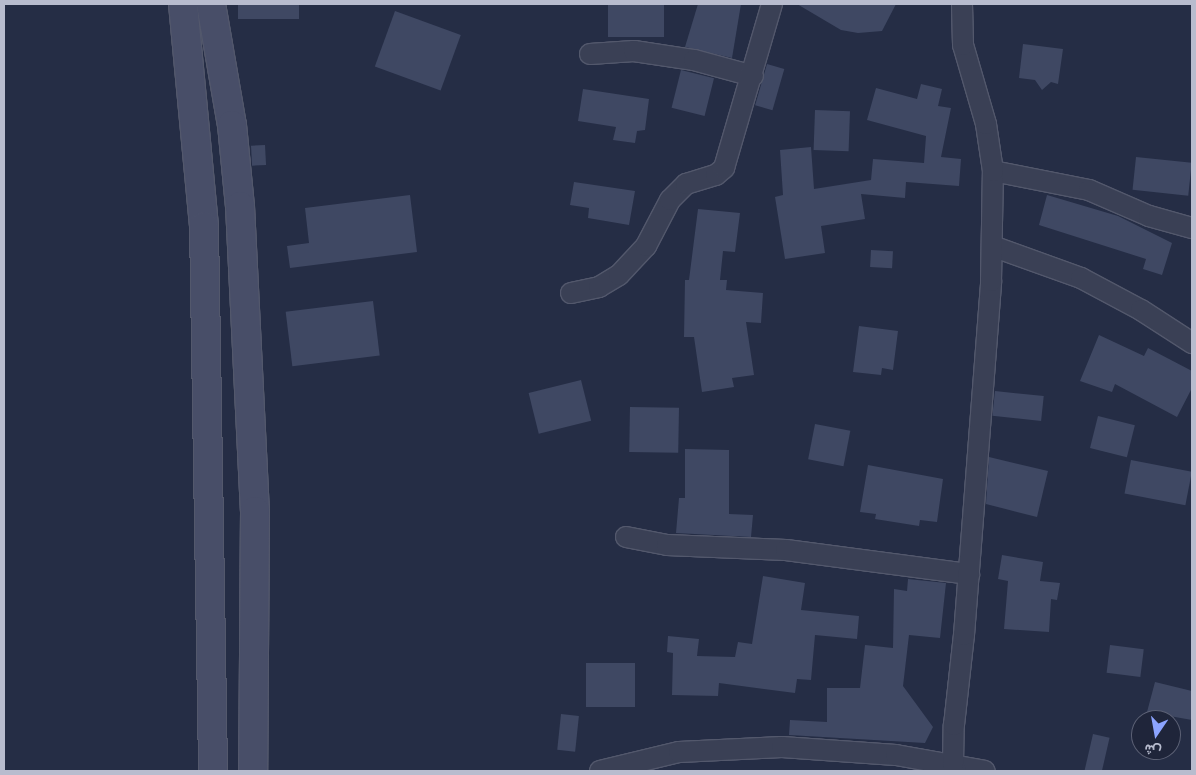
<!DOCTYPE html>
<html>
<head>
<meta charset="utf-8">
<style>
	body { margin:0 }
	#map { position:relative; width:1196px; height:775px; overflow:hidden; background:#252d45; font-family:Overpass,Vazirmatn,sans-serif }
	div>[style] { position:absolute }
	.building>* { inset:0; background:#3f4863; transform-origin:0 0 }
	.roads { filter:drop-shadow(1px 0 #53586c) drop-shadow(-1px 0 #53586c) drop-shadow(0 1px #53586c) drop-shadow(0 -1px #53586c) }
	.street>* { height:20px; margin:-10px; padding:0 10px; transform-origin:10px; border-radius:10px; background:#3a4055 }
	.secondary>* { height:28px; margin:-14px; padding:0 14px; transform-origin:14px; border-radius:14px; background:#484e68 }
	span { translate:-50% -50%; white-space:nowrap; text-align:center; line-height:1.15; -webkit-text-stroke:5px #1f253a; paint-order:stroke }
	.frame { position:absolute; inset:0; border:5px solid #b8bcce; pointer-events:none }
	.north { position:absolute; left:1131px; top:710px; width:50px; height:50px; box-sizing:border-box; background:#1f253a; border:1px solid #5c6175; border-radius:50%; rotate:192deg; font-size:14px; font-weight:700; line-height:20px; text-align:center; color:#b8bcce }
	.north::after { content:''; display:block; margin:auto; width:18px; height:22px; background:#8ca4ff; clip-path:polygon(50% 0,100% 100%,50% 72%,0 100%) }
</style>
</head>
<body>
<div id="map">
	<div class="building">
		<div style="left:238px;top:4px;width:61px;height:15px"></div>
		<div style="left:608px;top:4px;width:56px;height:33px"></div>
		<div style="clip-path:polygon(698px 4px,741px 4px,732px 58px,685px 47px)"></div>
		<div style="clip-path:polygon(797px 4px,896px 4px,882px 31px,858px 33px,841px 30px)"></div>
		<div style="left:395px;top:11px;width:70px;height:59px;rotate:20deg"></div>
		<div style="clip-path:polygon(1023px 44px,1063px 49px,1058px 84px,1051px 82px,1042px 90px,1035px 80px,1019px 78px)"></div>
		<div style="left:767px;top:64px;width:18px;height:43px;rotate:16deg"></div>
		<div style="left:681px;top:70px;width:34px;height:39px;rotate:14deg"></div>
		<div style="clip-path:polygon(921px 84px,942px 89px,938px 106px,951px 108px,941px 157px,961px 159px,959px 186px,906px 182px,905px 198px,861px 194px,865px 219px,821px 226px,825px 253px,785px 259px,775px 197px,783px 195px,780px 150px,811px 147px,814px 189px,871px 180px,873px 159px,924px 163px,926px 136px,867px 120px,876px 88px,917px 99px)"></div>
		<div style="clip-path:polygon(583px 89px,649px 99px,645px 130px,637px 131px,635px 143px,613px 140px,616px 127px,578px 121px)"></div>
		<div style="left:815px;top:110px;width:35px;height:40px;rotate:2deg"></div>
		<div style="left:265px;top:145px;width:20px;height:14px;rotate:87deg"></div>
		<div style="left:1136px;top:157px;width:56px;height:33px;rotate:6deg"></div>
		<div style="clip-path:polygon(574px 182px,635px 191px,629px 225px,588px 218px,589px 208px,570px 205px)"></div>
		<div style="clip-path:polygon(410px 195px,417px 252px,290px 268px,287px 246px,309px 243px,305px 208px)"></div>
		<div style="clip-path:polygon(1047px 195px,1118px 216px,1172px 243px,1162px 275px,1143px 269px,1146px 259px,1039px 225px)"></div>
		<div style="clip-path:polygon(698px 209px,740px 213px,735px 252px,723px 251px,720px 280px,727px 280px,726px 290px,763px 293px,761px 323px,746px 322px,754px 375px,732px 378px,734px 387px,702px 392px,694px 337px,684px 337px,685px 280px,689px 280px)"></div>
		<div style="left:871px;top:250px;width:22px;height:17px;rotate:3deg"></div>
		<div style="left:373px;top:301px;width:55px;height:88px;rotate:83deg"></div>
		<div style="clip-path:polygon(859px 326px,898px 331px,893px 370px,882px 368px,881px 375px,853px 372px)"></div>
		<div style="clip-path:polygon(1099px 335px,1144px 356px,1148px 348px,1192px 371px,1192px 388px,1177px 417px,1115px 384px,1112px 392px,1080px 381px)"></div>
		<div style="left:581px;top:380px;width:42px;height:54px;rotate:76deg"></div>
		<div style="left:995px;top:391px;width:49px;height:25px;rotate:6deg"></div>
		<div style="left:630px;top:407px;width:49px;height:45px;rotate:1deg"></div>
		<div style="left:1098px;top:416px;width:38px;height:33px;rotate:14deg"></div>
		<div style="left:815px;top:424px;width:36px;height:36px;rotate:11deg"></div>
		<div style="clip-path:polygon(685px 449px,729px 450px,729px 514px,753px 515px,751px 537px,676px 533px,679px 498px,685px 498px)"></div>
		<div style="clip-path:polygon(989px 457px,1048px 471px,1037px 517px,986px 504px)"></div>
		<div style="left:1131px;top:460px;width:62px;height:34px;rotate:11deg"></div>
		<div style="clip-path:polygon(868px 465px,943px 479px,937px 522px,920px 520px,919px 526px,875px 519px,876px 514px,860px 512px)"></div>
		<div style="clip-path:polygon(1002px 555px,1043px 562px,1040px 581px,1060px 583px,1057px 600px,1051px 599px,1049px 632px,1004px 629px,1008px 581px,998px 579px)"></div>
		<div style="clip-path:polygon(763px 576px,805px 583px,801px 610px,859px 616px,857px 639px,815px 635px,811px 680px,797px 679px,795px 693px,719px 683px,718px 696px,672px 695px,673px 653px,667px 652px,668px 636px,699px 639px,697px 656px,735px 657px,738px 642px,752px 644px)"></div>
		<div style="clip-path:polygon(908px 579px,946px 583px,940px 638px,909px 635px,903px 686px,933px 727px,925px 743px,789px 735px,790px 720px,827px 722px,827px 688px,860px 688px,865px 645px,893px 648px,894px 589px,907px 591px)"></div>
		<div style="left:1110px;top:645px;width:34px;height:28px;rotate:7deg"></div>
		<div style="left:586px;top:663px;width:49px;height:44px"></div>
		<div style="clip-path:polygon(1155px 682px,1192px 691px,1192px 720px,1147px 712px)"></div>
		<div style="left:561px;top:714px;width:18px;height:36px;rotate:6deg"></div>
		<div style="left:1093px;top:734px;width:17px;height:38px;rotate:13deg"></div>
	</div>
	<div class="roads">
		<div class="street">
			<div style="left:590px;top:54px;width:44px;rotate:-3.9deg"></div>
			<div style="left:634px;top:51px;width:61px;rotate:8.5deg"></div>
			<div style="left:694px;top:60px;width:61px;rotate:15.2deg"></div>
			<div style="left:993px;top:171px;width:98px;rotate:11.2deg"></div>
			<div style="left:1089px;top:190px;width:65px;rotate:23.4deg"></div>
			<div style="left:1149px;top:216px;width:45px;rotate:15.6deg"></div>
			<div style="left:992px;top:246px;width:95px;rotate:19.8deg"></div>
			<div style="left:1081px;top:278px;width:68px;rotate:28.1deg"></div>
			<div style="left:1141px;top:310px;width:61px;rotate:32.9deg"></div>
			<div style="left:571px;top:293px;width:29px;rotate:-12deg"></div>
			<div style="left:599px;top:287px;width:23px;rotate:-31deg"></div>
			<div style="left:619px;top:275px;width:40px;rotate:-47deg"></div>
			<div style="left:646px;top:246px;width:52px;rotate:-62.4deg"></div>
			<div style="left:670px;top:200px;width:23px;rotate:-45deg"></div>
			<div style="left:686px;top:184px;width:31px;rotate:-17deg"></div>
			<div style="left:716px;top:175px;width:11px;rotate:-41deg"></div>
			<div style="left:724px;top:168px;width:171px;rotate:-73.7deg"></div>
			<div style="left:626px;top:537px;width:42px;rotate:11deg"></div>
			<div style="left:667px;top:545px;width:119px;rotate:2.4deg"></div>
			<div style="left:786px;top:550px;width:185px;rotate:7.5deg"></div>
			<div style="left:600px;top:771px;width:81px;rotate:-13.5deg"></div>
			<div style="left:679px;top:752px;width:103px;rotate:-2.8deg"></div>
			<div style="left:782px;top:747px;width:114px;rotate:4deg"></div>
			<div style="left:896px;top:755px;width:90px;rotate:10.2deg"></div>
			<div style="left:956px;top:771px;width:8px;rotate:-113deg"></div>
			<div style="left:953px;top:764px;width:39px;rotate:-89deg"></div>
			<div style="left:954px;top:725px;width:91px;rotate:-83.7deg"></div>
			<div style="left:964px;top:635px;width:355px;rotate:-85.6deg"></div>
			<div style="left:991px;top:281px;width:110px;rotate:-89deg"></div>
			<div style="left:993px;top:171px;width:48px;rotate:-98.5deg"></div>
			<div style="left:986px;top:124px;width:82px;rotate:-106.2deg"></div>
			<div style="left:963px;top:45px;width:41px;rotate:-91.4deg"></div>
		</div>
		<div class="secondary">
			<div style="left:183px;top:4px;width:223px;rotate:84.6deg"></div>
			<div style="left:204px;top:226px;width:545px;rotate:89.05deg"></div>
			<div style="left:211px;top:4px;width:123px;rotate:80.2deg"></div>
			<div style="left:232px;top:125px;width:81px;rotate:84.4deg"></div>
			<div style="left:240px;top:206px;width:305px;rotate:87.2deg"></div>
			<div style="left:255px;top:511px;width:260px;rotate:90.4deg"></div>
		</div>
	</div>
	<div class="frame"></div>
	<div class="north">ش</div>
</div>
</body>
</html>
